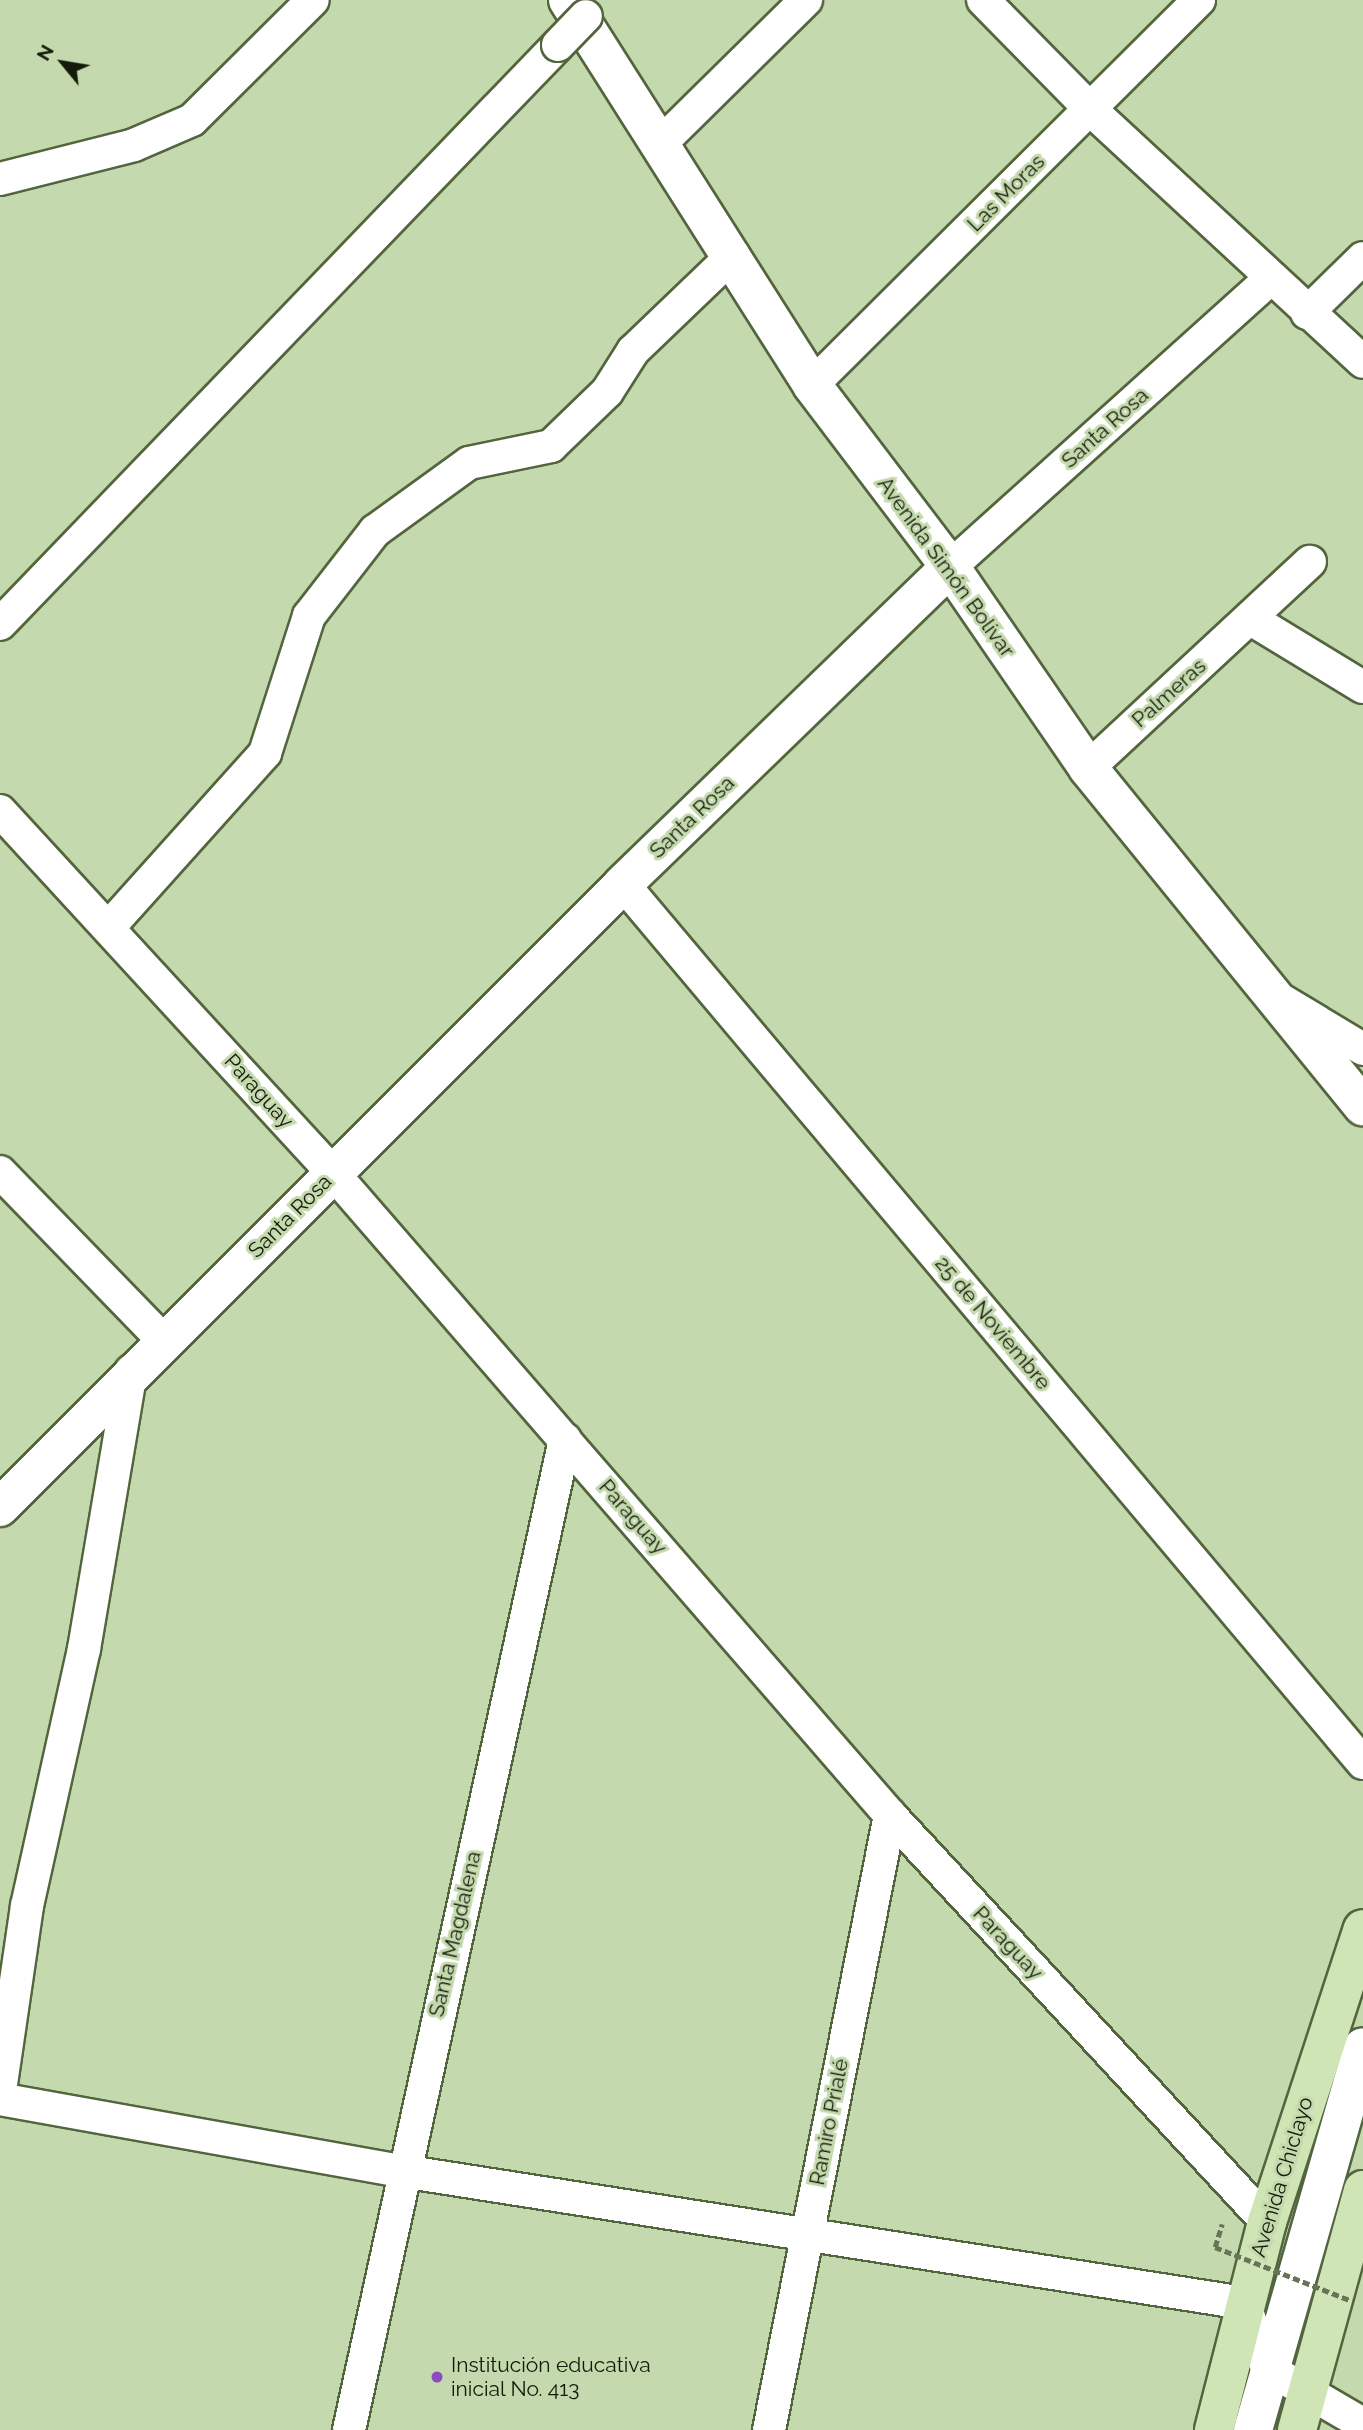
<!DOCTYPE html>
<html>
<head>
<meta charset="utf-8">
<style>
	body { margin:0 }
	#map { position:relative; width:1363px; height:2430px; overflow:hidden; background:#c4d9ad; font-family:Raleway,sans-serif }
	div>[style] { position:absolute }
	.path>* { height:4.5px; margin-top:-2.25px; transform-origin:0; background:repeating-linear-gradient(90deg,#677457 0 7px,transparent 0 10.5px) }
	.roads { filter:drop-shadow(2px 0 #53653e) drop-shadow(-2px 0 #53653e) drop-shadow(0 2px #53653e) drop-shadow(0 -2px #53653e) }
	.street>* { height:32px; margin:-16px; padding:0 16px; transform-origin:16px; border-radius:16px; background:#fff }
	.secondary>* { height:38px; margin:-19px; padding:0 19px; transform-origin:19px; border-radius:19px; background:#fff }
	.primary>* { height:38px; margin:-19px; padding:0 19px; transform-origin:19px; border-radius:19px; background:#d0e5b5 }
	.path-bridge>* { height:4.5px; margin-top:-2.25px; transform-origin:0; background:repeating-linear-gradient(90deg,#677457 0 7px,transparent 0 10.5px) }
	.bridges { filter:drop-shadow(2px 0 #53653e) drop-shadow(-2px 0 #53653e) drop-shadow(0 2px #53653e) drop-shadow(0 -2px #53653e) }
	.street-bridge>* { height:32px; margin:-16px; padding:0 16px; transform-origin:16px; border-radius:16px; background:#fff }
	.dots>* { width:19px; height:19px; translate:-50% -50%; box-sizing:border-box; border:4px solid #c4d9ad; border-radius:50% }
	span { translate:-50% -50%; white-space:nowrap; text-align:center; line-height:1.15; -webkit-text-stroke:6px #c4d9ad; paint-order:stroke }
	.street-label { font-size:21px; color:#141b0b }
	.poi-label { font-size:21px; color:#141b0b }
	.left { translate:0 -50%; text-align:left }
	.north { position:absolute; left:28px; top:28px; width:70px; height:70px; -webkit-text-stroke:5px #c4d9ad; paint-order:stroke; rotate:300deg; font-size:19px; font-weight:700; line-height:28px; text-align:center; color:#141b0b }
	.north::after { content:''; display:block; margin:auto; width:24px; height:32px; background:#141b0b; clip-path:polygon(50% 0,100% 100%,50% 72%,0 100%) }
</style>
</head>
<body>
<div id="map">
	<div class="path">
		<div style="left:1215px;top:2247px;width:24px;rotate:-73deg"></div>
	</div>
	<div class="roads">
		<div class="street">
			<div style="left:983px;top:0;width:153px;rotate:45.5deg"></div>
			<div style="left:1090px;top:109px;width:372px;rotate:42.8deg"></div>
			<div style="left:663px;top:141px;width:201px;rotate:-44.6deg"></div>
			<div style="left:0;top:179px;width:138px;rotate:-14.2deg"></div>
			<div style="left:134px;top:145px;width:63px;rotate:-23.3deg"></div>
			<div style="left:192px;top:120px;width:170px;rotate:-44.8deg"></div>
			<div style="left:1307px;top:313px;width:78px;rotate:-44.5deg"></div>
			<div style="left:812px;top:385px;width:546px;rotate:-44.85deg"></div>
			<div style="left:950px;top:567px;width:431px;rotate:-42deg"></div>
			<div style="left:1251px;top:619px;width:131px;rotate:31.3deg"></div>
			<div style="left:0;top:624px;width:804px;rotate:-46.06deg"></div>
			<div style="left:1088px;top:768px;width:303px;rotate:-42.9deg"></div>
			<div style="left:0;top:811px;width:492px;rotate:47.4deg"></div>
			<div style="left:333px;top:1173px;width:850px;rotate:49.06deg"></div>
			<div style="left:890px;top:1815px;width:555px;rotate:47.19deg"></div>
			<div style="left:623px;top:884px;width:1149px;rotate:49.91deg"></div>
			<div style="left:109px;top:927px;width:234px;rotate:-48.1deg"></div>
			<div style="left:265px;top:753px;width:144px;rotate:-72.2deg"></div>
			<div style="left:309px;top:616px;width:108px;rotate:-52.2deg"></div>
			<div style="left:375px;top:531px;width:116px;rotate:-35.9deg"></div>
			<div style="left:469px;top:463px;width:84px;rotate:-11.7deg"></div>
			<div style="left:551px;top:446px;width:78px;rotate:-44deg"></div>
			<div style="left:607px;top:392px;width:49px;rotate:-57.6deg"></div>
			<div style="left:633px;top:351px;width:139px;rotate:-43.8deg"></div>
			<div style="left:1283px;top:1001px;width:93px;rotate:31deg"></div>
			<div style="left:0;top:1172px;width:237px;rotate:45.9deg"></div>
			<div style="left:0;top:2091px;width:187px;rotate:-81.7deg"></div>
			<div style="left:27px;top:1906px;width:263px;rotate:-77.5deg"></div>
			<div style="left:84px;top:1649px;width:282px;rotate:-80.4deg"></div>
			<div style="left:0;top:2099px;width:408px;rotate:10.2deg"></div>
			<div style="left:402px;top:2171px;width:852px;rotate:8.91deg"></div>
			<div style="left:1244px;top:2303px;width:69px;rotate:70.5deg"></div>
			<div style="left:1267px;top:2368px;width:111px;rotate:30.3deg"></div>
			<div style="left:349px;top:2430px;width:1014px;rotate:-77.7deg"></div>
			<div style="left:769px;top:2430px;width:627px;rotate:-78.87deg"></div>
		</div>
		<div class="secondary">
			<div style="left:568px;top:0;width:456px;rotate:57.6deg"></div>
			<div style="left:812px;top:385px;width:228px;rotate:52.8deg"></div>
			<div style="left:950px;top:567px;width:244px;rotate:55.5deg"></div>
			<div style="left:1088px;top:768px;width:436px;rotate:50.9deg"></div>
			<div style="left:0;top:1507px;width:881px;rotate:-45deg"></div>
			<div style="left:623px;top:884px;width:455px;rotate:-44.1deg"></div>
			<div style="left:1253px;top:2430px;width:398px;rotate:-74deg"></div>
		</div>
		<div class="primary">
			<div style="left:1214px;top:2430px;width:215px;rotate:-75.7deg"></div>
			<div style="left:1267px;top:2222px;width:308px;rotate:-71.9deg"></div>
			<div style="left:1297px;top:2430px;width:249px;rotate:-74.6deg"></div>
		</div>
	</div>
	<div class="path-bridge">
		<div style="left:1215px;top:2247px;width:147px;rotate:21.5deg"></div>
	</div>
	<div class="bridges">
		<div class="street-bridge">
			<div style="left:558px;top:45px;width:40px;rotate:-46deg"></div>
		</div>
	</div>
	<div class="dots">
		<div style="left:437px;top:2377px;background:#8e4abe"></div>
	</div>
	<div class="street-label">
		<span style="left:1006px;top:193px;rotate:-45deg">Las Moras</span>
		<span style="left:1105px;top:428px;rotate:-42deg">Santa Rosa</span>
		<span style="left:946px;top:567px;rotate:54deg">Avenida Simón Bolívar</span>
		<span style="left:1169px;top:693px;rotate:-42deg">Palmeras</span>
		<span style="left:692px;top:817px;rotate:-44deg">Santa Rosa</span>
		<span style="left:259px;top:1091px;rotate:48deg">Paraguay</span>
		<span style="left:290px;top:1216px;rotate:-45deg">Santa Rosa</span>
		<span style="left:993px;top:1323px;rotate:50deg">25 de Noviembre</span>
		<span style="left:633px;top:1517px;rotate:49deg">Paraguay</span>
		<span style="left:455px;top:1934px;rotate:-77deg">Santa Magdalena</span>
		<span style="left:1008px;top:1943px;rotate:47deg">Paraguay</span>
		<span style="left:829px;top:2122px;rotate:-79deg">Ramiro Prialé</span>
		<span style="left:1282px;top:2177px;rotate:-73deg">Avenida Chiclayo</span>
	</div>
	<div class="poi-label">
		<span class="left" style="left:451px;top:2377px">Institución educativa<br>inicial No. 413</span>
	</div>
	<div class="north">N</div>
</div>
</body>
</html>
